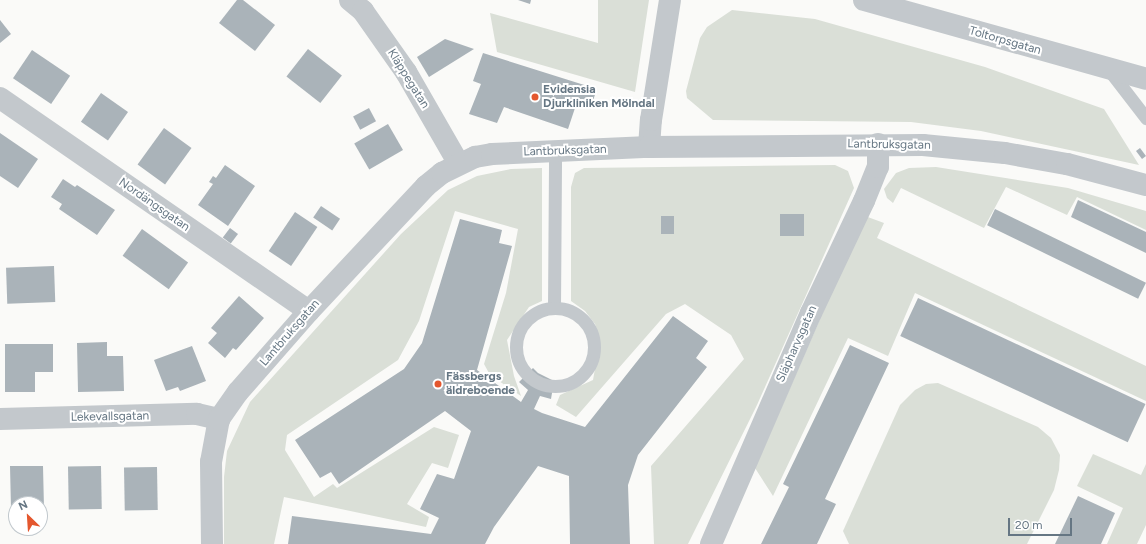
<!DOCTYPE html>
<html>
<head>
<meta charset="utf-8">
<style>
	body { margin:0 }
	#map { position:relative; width:1146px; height:544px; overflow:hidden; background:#fafaf8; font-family:Figtree,sans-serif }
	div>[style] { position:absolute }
	.green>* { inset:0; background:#dadfd7 }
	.building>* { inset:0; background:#aab3b9; transform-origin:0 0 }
	.service>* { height:13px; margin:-6.5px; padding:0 6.5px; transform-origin:6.5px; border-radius:6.5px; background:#c3c8cc }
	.service>.ring { margin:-6.5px; padding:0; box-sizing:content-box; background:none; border:13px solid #c3c8cc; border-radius:50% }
	.minor>* { height:22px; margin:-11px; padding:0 11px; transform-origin:11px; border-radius:11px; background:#c3c8cc }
	.tertiary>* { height:22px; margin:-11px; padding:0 11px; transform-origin:11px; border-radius:11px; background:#c3c8cc }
	.dots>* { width:11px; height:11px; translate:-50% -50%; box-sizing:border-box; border:2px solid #fff; border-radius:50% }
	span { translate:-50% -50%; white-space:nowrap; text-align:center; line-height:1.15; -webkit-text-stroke:4px #fff; paint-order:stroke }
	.street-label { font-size:12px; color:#657683 }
	.poi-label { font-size:12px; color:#657683; font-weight:700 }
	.left { translate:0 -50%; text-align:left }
	.north { position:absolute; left:8px; top:496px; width:40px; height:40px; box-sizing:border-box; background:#fff; border:1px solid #c1c8cd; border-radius:50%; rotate:335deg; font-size:11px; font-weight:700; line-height:16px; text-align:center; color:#657683 }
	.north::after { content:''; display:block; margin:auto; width:14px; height:18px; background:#e4572e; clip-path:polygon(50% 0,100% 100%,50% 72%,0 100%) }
	.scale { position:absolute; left:1008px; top:518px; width:64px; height:18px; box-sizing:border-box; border:2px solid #657683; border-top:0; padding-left:5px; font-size:12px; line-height:14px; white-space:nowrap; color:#657683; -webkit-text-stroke:3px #fff; paint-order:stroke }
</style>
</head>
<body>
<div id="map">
	<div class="green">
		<div style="clip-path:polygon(598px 0,649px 0,635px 92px,497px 52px,490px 13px,598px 43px)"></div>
		<div style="clip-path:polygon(732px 10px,815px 19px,985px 67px,1104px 109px,1139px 165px,981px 131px,911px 122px,713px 120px,687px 98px,686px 91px,700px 38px,707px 27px)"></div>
		<div style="clip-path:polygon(835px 165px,848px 171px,854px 188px,757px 405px,688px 544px,654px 544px,651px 466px,744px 359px,731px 335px,685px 304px,666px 314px,576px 417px,556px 405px,560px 395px,593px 380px,600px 340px,595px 324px,585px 311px,571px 301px,571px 187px,575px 173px,584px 168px)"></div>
		<div style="clip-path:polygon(936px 167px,1068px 188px,1146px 211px,1146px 230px,1077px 197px,1067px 215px,1006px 187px,984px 228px,901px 188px,893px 203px,887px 198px,884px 189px,896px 173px,909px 168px)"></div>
		<div style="clip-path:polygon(542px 168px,542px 301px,529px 307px,507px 340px,514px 376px,521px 396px,490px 375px,484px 364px,506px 293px,518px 229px,455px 211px,419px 321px,398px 360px,287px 435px,285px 450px,314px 497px,333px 484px,337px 488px,434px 427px,459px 435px,448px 468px,432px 463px,407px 504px,429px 517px,426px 527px,284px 497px,274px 544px,224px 544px,224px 477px,227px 451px,250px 402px,401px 234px,448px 190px,477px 176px,511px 169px)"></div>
		<div style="clip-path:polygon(865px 216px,884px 223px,877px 238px,1146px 366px,1146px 401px,915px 293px,888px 356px,848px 338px,773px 496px,755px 468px)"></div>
		<div style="clip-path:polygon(938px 383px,1038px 427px,1051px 438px,1060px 455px,1059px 470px,1054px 490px,1027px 544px,849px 544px,843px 531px,900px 405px,915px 390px,926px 384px)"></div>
		<div style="clip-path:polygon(1093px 454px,1141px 475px,1146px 464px,1146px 525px,1137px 544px,1107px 544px,1123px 508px,1077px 486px)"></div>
	</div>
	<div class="building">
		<div style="clip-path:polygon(237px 0,243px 0,275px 25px,255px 51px,219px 23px)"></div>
		<div style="clip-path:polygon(518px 0,531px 0,530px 4px)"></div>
		<div style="clip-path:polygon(0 20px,11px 34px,0 43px)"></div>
		<div style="clip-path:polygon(445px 39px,474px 49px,429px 77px,417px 57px)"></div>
		<div style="left:308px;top:49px;width:43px;height:35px;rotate:38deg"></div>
		<div style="left:32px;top:50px;width:46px;height:34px;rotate:34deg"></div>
		<div style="clip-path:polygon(483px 53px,597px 89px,590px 109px,576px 105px,568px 129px,504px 107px,497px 123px,469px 114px,481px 84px,473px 81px)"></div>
		<div style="left:101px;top:93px;width:33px;height:35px;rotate:35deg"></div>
		<div style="left:369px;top:108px;width:15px;height:18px;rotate:62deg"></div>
		<div style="left:388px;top:124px;width:30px;height:39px;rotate:60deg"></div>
		<div style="left:164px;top:128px;width:34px;height:45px;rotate:36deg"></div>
		<div style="clip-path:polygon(0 133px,38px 159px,18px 188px,0 176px)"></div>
		<div style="left:1140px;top:148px;width:10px;height:5px;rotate:53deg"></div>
		<div style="clip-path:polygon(225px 165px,255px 186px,228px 226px,198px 205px,213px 184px,209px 182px,213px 176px,216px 178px)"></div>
		<div style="clip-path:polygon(63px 179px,75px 187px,77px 185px,115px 210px,97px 235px,59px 209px,62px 204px,51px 197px)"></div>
		<div style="clip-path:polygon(1078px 200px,1146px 232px,1146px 253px,1071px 217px)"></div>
		<div style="left:321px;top:206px;width:23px;height:14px;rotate:34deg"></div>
		<div style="left:995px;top:209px;width:168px;height:18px;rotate:26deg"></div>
		<div style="left:295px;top:212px;width:27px;height:47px;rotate:34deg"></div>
		<div style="left:780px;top:214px;width:24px;height:22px"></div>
		<div style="left:661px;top:216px;width:13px;height:18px"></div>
		<div style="clip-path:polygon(460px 219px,502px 230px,499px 243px,512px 246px,477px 370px,521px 402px,528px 390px,519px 382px,533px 368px,538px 373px,554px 381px,551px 399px,540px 396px,534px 409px,542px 413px,585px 427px,673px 316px,708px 341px,696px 358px,707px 367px,638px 455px,628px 485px,630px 544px,570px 544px,569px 476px,538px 466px,494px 527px,485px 544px,288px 544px,292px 516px,431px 534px,439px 518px,420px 509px,437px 474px,454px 479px,471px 431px,445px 411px,339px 484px,331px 472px,320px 478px,295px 440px,404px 369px,422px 343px)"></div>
		<div style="left:230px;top:228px;width:10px;height:12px;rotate:37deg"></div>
		<div style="left:142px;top:229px;width:57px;height:33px;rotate:36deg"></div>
		<div style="left:54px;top:266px;width:36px;height:48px;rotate:88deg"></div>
		<div style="clip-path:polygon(239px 296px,264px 318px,236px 350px,233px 348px,225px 358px,208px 343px,217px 333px,211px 328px)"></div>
		<div style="left:918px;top:298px;width:251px;height:42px;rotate:25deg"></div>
		<div style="clip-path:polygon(107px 342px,107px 356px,123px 356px,124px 391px,78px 392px,77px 343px)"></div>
		<div style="clip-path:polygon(5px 344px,53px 344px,53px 372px,35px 372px,35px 392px,5px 392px)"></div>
		<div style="clip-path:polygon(850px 345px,889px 363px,825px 499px,836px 504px,817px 544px,761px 544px,789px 487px,783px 484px)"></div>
		<div style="clip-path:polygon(192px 346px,206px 381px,180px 391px,178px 387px,166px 391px,154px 360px)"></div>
		<div style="clip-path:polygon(10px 466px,43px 466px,44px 508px,40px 508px,40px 504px,16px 504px,16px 509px,11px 509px)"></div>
		<div style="left:101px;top:466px;width:43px;height:33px;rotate:89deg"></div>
		<div style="left:157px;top:467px;width:43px;height:33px;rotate:89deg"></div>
		<div style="clip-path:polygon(1078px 496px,1115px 513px,1101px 544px,1055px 544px)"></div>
	</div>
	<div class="service">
		<div style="left:1109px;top:70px;width:61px;rotate:52.4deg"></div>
		<div style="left:554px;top:308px;width:157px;rotate:-89.6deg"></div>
		<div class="ring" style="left:516px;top:308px;width:65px;height:65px"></div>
	</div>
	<div class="minor">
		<div style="left:350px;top:0;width:17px;rotate:40deg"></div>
		<div style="left:363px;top:11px;width:75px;rotate:54.8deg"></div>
		<div style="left:406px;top:72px;width:106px;rotate:60.1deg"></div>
		<div style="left:0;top:98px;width:375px;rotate:34.6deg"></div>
		<div style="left:649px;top:147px;width:27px;rotate:-86deg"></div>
		<div style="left:651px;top:120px;width:121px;rotate:-81deg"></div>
		<div style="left:0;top:419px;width:197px;rotate:-1.5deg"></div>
		<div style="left:197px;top:414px;width:23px;rotate:13deg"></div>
		<div style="left:212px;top:544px;width:82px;rotate:-90.7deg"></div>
		<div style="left:211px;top:462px;width:44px;rotate:-79.5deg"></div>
		<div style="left:219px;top:419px;width:33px;rotate:-55deg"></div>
		<div style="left:238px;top:392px;width:108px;rotate:-48.8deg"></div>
		<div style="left:309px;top:311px;width:171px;rotate:-46.9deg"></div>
		<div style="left:426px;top:186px;width:21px;rotate:-39deg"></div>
		<div style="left:442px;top:173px;width:37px;rotate:-26deg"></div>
		<div style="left:475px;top:157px;width:17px;rotate:-10deg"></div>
		<div style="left:492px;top:154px;width:157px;rotate:-2.6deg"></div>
		<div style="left:649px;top:147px;width:274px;rotate:-0.4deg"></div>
		<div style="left:923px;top:145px;width:82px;rotate:5.6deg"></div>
		<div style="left:1005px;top:153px;width:63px;rotate:10.1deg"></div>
		<div style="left:1067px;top:164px;width:82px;rotate:14.9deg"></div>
		<div style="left:711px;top:544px;width:252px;rotate:-66.6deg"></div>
		<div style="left:811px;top:313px;width:124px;rotate:-64.7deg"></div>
		<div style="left:864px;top:201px;width:37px;rotate:-68deg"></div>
		<div style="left:878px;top:167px;width:23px;rotate:-90deg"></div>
	</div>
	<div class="tertiary">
		<div style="left:864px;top:0;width:293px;rotate:15.6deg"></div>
	</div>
	<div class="dots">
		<div style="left:535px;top:97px;background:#e4572e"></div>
		<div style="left:438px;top:384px;background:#e4572e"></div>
	</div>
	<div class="street-label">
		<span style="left:1005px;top:41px;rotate:16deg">Toltorpsgatan</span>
		<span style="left:408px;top:79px;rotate:58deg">Kläppegatan</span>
		<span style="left:889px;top:145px;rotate:1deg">Lantbruksgatan</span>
		<span style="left:565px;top:151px;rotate:-2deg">Lantbruksgatan</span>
		<span style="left:154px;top:205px;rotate:35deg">Nordängsgatan</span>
		<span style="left:290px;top:333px;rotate:-49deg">Lantbruksgatan</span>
		<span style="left:797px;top:344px;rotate:-66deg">Släpharvsgatan</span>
		<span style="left:110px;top:417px;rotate:-1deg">Lekevallsgatan</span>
	</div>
	<div class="poi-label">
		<span class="left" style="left:543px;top:97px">Evidensia<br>Djurkliniken Mölndal</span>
		<span class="left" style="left:446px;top:384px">Fässbergs<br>äldreboende</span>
	</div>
	<div class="north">N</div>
	<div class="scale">20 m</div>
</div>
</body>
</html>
